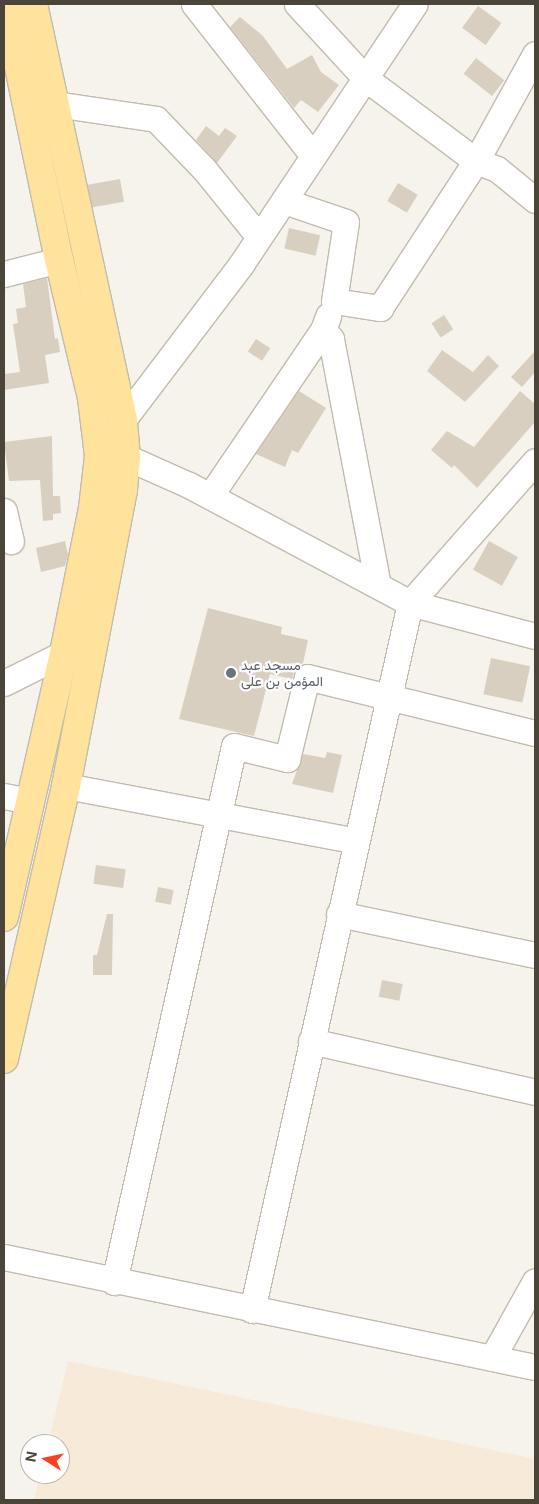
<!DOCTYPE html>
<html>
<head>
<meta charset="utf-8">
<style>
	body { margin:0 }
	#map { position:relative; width:539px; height:1504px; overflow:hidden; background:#f6f3ec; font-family:Inter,Vazirmatn,sans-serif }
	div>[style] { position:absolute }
	.commercial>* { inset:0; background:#f7ead8 }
	.building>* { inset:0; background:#d8cfc1; transform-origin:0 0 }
	.roads { filter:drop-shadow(1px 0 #c2bbae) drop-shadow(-1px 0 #c2bbae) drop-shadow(0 1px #c2bbae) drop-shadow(0 -1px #c2bbae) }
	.minor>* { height:25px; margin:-12.5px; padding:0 12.5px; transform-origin:12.5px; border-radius:12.5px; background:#fff }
	.major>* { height:28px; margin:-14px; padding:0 14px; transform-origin:14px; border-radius:14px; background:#ffe39c }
	.dots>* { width:14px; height:14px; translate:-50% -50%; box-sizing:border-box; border:2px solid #fff; border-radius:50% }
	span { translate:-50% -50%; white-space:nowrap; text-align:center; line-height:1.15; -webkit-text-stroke:4.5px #fff; paint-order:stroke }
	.worship-label { font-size:14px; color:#5b616d }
	.left { translate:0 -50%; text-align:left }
	.frame { position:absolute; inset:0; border:5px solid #4b4439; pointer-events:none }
	.north { position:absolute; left:20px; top:1434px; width:50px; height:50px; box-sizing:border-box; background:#fff; border:1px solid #b7b4b0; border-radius:50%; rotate:280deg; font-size:14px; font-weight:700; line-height:20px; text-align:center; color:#4b4439 }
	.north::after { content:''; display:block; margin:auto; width:18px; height:22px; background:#fc3f1d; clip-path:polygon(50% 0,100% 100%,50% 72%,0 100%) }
</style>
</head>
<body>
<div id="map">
	<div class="commercial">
		<div style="clip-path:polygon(68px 1361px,535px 1459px,535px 1500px,34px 1500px,40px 1474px,60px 1474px,60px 1444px,48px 1444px)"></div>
	</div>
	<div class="building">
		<div style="left:478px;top:6px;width:29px;height:27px;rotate:36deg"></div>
		<div style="clip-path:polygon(240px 17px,263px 36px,287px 69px,312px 55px,321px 72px,339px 85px,318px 112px,301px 100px,294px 108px,230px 27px)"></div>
		<div style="left:476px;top:58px;width:36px;height:20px;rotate:38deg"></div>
		<div style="clip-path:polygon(206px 126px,219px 136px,225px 128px,237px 136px,217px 163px,196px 140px)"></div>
		<div style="left:120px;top:179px;width:23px;height:33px;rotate:80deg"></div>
		<div style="left:398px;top:183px;width:23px;height:21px;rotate:31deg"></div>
		<div style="left:289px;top:228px;width:32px;height:21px;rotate:13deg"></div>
		<div style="clip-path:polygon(47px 278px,55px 339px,58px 338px,60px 352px,45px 355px,49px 383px,4px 390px,4px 374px,20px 372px,13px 324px,18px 323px,16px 309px,26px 307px,23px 284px)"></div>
		<div style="left:444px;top:315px;width:17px;height:15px;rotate:57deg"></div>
		<div style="left:256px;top:339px;width:17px;height:15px;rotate:33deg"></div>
		<div style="clip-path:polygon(442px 350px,473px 372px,488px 355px,499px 366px,465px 402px,427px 371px)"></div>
		<div style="clip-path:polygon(535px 351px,535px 372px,522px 387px,511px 377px)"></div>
		<div style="clip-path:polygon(299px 391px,326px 408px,298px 453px,292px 450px,285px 467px,256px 454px)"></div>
		<div style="clip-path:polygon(520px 391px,535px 404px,535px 422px,477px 488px,454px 465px,452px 468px,431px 450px,447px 431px,474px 447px)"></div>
		<div style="clip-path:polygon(52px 436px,53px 496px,60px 496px,61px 513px,53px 514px,53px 520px,43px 521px,40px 480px,9px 481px,4px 442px)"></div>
		<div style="clip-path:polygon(65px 541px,68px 555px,65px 566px,41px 572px,36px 548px)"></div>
		<div style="left:489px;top:541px;width:33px;height:33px;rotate:29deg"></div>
		<div style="clip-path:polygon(208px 608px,282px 627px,281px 634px,308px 640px,303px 663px,296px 667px,292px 679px,270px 674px,254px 736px,179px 719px)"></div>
		<div style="left:491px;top:658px;width:40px;height:37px;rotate:12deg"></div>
		<div style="clip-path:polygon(327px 752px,342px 755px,333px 793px,292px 784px,303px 754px,325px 758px)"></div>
		<div style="left:96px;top:865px;width:30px;height:19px;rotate:8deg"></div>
		<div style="left:158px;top:887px;width:16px;height:15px;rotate:11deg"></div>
		<div style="clip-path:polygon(107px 914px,113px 914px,112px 975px,93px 975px,93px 955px,97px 955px)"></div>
		<div style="left:382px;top:980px;width:21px;height:17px;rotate:11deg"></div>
	</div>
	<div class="roads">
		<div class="minor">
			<div style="left:194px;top:4px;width:193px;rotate:51.9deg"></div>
			<div style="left:297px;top:4px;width:100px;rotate:47.4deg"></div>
			<div style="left:365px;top:78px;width:139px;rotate:36.8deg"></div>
			<div style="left:476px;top:161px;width:22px;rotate:21deg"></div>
			<div style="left:497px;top:169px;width:49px;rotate:39.2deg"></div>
			<div style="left:55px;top:104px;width:102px;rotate:8.4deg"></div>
			<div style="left:156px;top:119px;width:69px;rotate:46.2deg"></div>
			<div style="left:204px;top:169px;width:87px;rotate:51deg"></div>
			<div style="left:284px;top:201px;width:65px;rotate:18.7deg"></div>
			<div style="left:346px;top:222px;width:80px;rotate:98.6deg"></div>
			<div style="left:334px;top:301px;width:47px;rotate:8.7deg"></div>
			<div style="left:380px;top:308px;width:176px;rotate:-56.9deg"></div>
			<div style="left:476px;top:161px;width:122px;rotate:-61.1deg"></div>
			<div style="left:4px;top:274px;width:57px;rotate:-14.3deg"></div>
			<div style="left:323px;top:330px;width:12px;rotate:48deg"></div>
			<div style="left:331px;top:339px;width:251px;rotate:79.2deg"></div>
			<div style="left:123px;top:420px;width:197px;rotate:-52.8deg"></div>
			<div style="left:242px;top:263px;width:311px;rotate:-56.3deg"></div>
			<div style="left:126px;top:457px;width:69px;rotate:24deg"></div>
			<div style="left:189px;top:485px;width:251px;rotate:28.1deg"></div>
			<div style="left:410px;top:603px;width:129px;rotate:14.8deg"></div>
			<div style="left:210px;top:496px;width:201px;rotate:-55.8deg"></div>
			<div style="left:323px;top:330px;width:15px;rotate:-70deg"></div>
			<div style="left:4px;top:511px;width:31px;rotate:77deg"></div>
			<div style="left:4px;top:683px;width:67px;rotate:-26.6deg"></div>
			<div style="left:66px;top:786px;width:295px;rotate:10.7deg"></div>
			<div style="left:4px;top:796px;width:26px;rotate:11deg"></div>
			<div style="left:339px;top:914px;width:200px;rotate:11.8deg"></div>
			<div style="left:311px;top:1041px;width:230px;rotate:12.8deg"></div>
			<div style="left:4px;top:1257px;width:542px;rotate:11.7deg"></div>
			<div style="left:114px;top:1282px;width:549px;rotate:-77.38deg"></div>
			<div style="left:234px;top:746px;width:55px;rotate:13.8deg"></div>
			<div style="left:287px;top:759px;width:84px;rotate:-76.3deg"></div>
			<div style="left:307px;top:677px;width:235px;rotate:13.8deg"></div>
			<div style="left:252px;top:1310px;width:724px;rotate:-77.4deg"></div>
			<div style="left:410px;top:603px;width:189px;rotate:-48.6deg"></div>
			<div style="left:492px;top:1358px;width:88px;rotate:-60.8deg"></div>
		</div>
		<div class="major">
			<div style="left:4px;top:917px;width:271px;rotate:-77.2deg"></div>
			<div style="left:64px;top:653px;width:148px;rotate:-78.7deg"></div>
			<div style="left:93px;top:508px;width:52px;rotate:-83.4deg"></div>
			<div style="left:99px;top:456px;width:58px;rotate:-96.9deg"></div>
			<div style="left:92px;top:398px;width:142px;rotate:-103.4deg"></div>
			<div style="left:59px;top:260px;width:261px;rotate:-101.7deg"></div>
			<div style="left:4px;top:1059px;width:280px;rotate:-77.2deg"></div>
			<div style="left:66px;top:786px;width:301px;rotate:-79.1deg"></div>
			<div style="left:123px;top:490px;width:33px;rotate:-85deg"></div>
			<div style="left:126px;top:457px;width:37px;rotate:-95deg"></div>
			<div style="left:123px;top:420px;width:426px;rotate:-102.2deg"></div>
		</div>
	</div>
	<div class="dots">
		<div style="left:231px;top:673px;background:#6b7280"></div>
	</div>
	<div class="worship-label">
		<span class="left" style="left:241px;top:673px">مسجد عبد<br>المؤمن بن على</span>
	</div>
	<div class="frame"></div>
	<div class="north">N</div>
</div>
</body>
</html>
